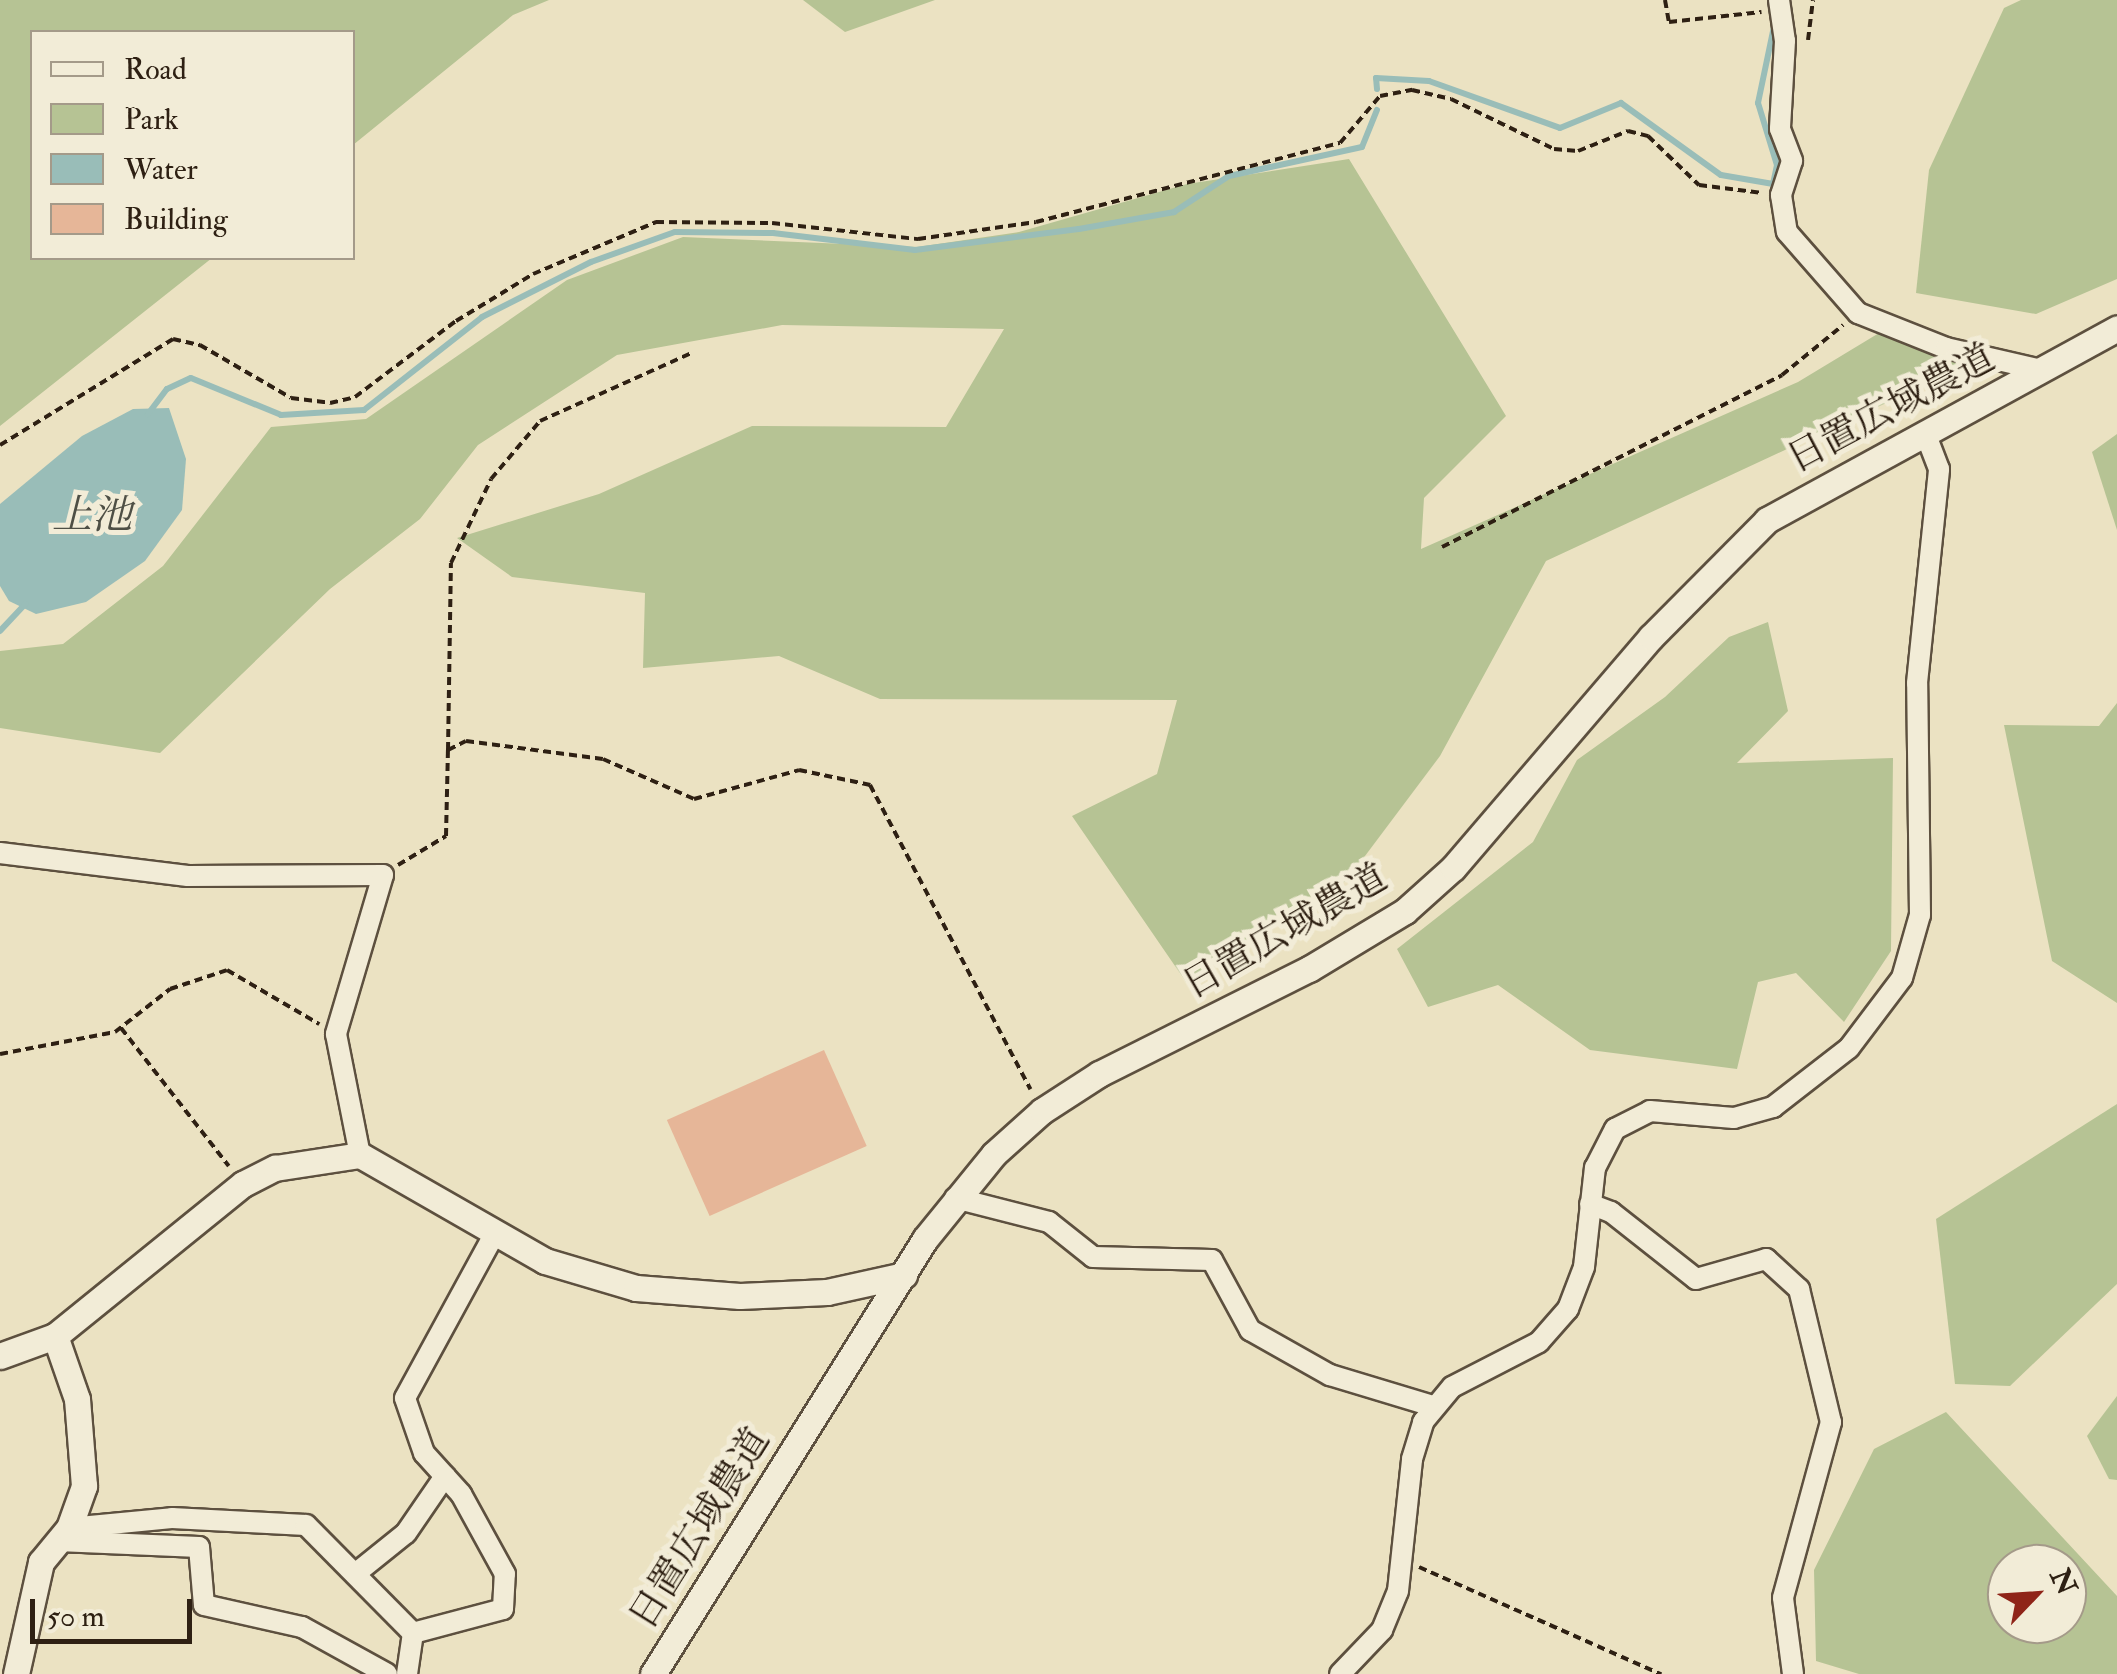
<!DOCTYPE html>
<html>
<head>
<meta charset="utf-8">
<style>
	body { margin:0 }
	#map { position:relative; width:2117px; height:1674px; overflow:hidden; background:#ebe2c2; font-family:"IM FELL Double Pica","Noto Serif JP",serif }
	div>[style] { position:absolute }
	.green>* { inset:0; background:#b6c394 }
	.water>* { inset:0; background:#99bdb8 }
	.stream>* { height:6px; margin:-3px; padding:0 3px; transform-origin:3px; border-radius:3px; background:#99bdb8 }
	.building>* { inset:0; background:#e6b698; transform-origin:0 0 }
	.path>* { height:4px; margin-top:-2px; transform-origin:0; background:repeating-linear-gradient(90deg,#2e2013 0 8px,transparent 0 13px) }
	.roads { filter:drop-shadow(2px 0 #5d503f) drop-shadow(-2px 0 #5d503f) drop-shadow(0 2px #5d503f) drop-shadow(0 -2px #5d503f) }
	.minor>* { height:20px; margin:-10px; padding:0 10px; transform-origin:10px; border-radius:10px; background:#f2ecd7 }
	.tertiary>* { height:25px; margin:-12.5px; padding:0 12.5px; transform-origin:12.5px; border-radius:12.5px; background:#f2ecd7 }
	span { translate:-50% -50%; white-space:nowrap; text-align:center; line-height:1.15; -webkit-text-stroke:10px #f2ecd7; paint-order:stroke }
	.street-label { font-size:38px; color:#2e2013 }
	.water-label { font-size:40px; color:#4e4f45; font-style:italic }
	.legend { position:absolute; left:30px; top:30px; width:325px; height:230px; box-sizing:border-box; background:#f2ecd7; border:2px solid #a49a89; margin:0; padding:12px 18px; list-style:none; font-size:30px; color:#2e2013 }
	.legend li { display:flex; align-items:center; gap:20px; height:50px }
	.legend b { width:50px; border:2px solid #a49a89 }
	.north { position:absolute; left:1987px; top:1544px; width:100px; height:100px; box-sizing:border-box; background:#f2ecd7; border:2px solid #a49a89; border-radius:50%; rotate:65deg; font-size:28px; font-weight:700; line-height:40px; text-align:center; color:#2e2013 }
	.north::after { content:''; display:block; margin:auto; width:35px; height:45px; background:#8f2418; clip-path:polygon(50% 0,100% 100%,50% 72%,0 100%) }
	.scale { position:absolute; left:30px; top:1599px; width:162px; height:45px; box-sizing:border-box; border:5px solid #2e2013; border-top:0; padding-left:12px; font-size:30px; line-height:35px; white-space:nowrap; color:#2e2013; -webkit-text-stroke:8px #f2ecd7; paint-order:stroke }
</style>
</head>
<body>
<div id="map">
	<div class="green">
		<div style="clip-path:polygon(0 0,549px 0,513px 15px,353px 145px,352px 32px,32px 32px,32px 258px,212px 258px,0 426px)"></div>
		<div style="clip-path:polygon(803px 0,935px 0,845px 32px)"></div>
		<div style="clip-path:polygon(2021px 0,2117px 0,2117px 279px,2036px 314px,1916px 293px,1929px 170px,2004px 8px)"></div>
		<div style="clip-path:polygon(1349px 159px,1506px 416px,1424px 498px,1421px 549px,1798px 382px,1884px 330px,1968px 365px,1546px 561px,1440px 756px,1347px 880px,1186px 982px,1072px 816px,1157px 774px,1177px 700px,880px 699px,779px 656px,643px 668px,645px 593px,512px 577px,457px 538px,599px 494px,752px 426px,946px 427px,1004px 329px,782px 325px,617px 355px,478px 445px,420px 519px,330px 589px,160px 753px,0 728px,0 651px,63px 644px,163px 566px,271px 427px,366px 419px,567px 280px,683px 237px,917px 247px,1019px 232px,1187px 184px)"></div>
		<div style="clip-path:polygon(2117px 434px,2117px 530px,2092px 452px)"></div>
		<div style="clip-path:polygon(1768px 622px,1788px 711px,1737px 763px,1893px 758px,1891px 951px,1844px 1022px,1796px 973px,1758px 982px,1737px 1069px,1590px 1050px,1498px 985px,1428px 1007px,1397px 949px,1533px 842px,1577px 760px,1665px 697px,1729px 637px)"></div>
		<div style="clip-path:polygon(2117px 703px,2117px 1003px,2052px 961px,2004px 725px,2099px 726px)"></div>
		<div style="clip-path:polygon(2117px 1104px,2117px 1284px,2010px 1386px,1955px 1384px,1936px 1219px)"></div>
		<div style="clip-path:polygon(2117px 1396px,2117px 1480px,2109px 1479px,2087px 1436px)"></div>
		<div style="clip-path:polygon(evenodd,1946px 1412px,2117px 1596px,2117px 1674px,1859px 1674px,1816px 1661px,1814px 1570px,1874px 1449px,1946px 1412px,2007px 1564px,2067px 1564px,2067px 1624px,2007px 1624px,2007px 1564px)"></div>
	</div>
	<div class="water">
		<div style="clip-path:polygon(169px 408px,186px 459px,182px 510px,145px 561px,86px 602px,36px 614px,9px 601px,0 586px,0 504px,82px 436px,133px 409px)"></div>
	</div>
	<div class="stream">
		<div style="left:1377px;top:89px;width:11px;rotate:-95deg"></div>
		<div style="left:1376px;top:78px;width:53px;rotate:3.2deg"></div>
		<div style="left:1429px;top:81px;width:139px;rotate:19.7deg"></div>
		<div style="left:1560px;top:128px;width:66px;rotate:-22.3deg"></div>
		<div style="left:1621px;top:103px;width:123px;rotate:35.8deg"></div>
		<div style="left:1721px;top:175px;width:53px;rotate:9.8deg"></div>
		<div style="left:1773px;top:184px;width:19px;rotate:-78deg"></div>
		<div style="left:1777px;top:165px;width:65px;rotate:-107deg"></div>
		<div style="left:1758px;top:103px;width:88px;rotate:-78.2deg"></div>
		<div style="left:148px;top:414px;width:31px;rotate:-53deg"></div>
		<div style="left:167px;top:389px;width:26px;rotate:-25deg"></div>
		<div style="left:191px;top:378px;width:97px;rotate:22.3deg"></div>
		<div style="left:281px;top:415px;width:83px;rotate:-3.4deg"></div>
		<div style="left:364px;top:410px;width:150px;rotate:-38.2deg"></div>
		<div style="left:482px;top:317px;width:122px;rotate:-26.8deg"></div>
		<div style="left:591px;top:262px;width:89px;rotate:-19.7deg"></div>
		<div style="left:675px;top:232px;width:98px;rotate:0.6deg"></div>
		<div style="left:773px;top:233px;width:143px;rotate:6.8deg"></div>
		<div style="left:915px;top:250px;width:165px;rotate:-7.3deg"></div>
		<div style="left:1079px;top:229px;width:97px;rotate:-10.1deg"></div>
		<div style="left:1174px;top:212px;width:66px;rotate:-33.2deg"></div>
		<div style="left:1229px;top:176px;width:136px;rotate:-12.3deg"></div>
		<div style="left:1362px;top:147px;width:40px;rotate:-68deg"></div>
		<div style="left:0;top:631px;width:37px;rotate:-47deg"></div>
	</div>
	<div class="building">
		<div style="left:824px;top:1050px;width:105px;height:172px;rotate:66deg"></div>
	</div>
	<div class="path">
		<div style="left:1665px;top:0;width:22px;rotate:80deg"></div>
		<div style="left:1669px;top:22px;width:93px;rotate:-6.2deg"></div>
		<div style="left:1808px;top:40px;width:40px;rotate:-82.9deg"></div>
		<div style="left:0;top:445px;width:203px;rotate:-31.5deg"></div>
		<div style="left:173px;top:339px;width:28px;rotate:13deg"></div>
		<div style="left:200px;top:345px;width:105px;rotate:30.2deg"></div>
		<div style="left:291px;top:398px;width:39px;rotate:7deg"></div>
		<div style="left:330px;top:403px;width:26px;rotate:-13deg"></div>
		<div style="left:355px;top:397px;width:126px;rotate:-37deg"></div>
		<div style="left:456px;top:321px;width:90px;rotate:-31.4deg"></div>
		<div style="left:533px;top:274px;width:134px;rotate:-22.9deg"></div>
		<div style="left:656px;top:222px;width:116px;rotate:0.5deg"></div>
		<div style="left:772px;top:223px;width:147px;rotate:6.3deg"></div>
		<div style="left:918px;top:239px;width:119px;rotate:-8.2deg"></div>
		<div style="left:1036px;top:222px;width:314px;rotate:-14.6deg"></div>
		<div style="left:1340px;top:143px;width:62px;rotate:-49.6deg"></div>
		<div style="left:1380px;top:96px;width:33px;rotate:-11deg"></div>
		<div style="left:1412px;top:90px;width:40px;rotate:13deg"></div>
		<div style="left:1451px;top:99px;width:114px;rotate:25.9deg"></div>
		<div style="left:1554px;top:149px;width:24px;rotate:5deg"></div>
		<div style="left:1578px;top:151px;width:54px;rotate:-21.8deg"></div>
		<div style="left:1628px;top:131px;width:21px;rotate:14deg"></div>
		<div style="left:1648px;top:136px;width:71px;rotate:43.9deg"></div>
		<div style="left:1699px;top:185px;width:64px;rotate:7.2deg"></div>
		<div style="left:1442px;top:547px;width:381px;rotate:-26.8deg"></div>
		<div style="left:1782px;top:375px;width:79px;rotate:-39.3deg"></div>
		<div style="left:448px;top:750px;width:187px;rotate:-89.1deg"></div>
		<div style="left:451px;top:563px;width:93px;rotate:-64.5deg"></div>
		<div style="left:491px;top:479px;width:76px;rotate:-49.8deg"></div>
		<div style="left:540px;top:421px;width:166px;rotate:-24.2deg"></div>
		<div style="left:398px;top:865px;width:56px;rotate:-31.1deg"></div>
		<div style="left:446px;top:836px;width:86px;rotate:-88.7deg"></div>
		<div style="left:448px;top:750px;width:20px;rotate:-27deg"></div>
		<div style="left:466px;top:741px;width:138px;rotate:7.5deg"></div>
		<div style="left:603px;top:759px;width:99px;rotate:23.7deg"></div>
		<div style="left:694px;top:799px;width:109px;rotate:-15.4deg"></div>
		<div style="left:799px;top:770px;width:73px;rotate:11.9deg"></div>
		<div style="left:870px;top:785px;width:344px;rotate:62.2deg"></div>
		<div style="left:121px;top:1028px;width:175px;rotate:52deg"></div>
		<div style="left:0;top:1054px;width:117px;rotate:-10.8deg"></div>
		<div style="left:115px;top:1032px;width:70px;rotate:-38deg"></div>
		<div style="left:170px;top:989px;width:60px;rotate:-18.4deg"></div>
		<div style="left:227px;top:970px;width:107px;rotate:30.4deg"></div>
		<div style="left:1419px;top:1567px;width:265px;rotate:23.9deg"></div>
	</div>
	<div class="roads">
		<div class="minor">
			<div style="left:1779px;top:0;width:41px;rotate:81.7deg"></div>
			<div style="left:1785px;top:41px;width:88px;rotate:93.3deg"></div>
			<div style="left:1780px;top:129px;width:34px;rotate:69deg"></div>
			<div style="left:1792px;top:161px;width:36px;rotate:108deg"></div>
			<div style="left:1781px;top:195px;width:37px;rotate:81deg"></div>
			<div style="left:1787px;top:232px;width:108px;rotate:48.8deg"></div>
			<div style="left:1858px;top:313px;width:95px;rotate:21.7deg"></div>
			<div style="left:1946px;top:348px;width:98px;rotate:13deg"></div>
			<div style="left:0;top:853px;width:189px;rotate:7deg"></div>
			<div style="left:188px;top:876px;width:195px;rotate:-0.3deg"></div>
			<div style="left:383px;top:875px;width:166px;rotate:106.5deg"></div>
			<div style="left:336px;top:1034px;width:123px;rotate:78.8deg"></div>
			<div style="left:955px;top:1198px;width:97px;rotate:14.3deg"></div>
			<div style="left:1049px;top:1222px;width:56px;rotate:38.5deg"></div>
			<div style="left:1093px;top:1257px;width:119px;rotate:1.4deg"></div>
			<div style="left:1212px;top:1260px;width:80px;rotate:61.5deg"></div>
			<div style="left:1250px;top:1330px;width:92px;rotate:29.4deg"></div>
			<div style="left:1330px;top:1375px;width:108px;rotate:16.8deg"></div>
			<div style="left:1590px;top:1204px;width:22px;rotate:21deg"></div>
			<div style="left:1611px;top:1212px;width:108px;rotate:38.2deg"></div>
			<div style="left:1696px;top:1279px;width:73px;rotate:-15.9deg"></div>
			<div style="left:1766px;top:1259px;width:45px;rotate:42.3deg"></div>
			<div style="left:1799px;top:1289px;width:137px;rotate:76.5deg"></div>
			<div style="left:1831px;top:1422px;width:182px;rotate:105.3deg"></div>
			<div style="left:1783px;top:1598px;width:77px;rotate:82.5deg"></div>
			<div style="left:69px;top:1528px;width:103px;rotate:-5.5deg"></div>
			<div style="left:172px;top:1518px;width:134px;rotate:3deg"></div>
			<div style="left:306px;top:1525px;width:152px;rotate:45.3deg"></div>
			<div style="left:58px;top:1541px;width:141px;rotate:2.4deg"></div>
			<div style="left:199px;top:1547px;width:58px;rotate:85.1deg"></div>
			<div style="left:204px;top:1605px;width:100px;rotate:12.7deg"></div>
			<div style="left:302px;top:1627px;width:97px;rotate:28.9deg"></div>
			<div style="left:355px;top:1574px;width:65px;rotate:-38.8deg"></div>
			<div style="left:406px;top:1533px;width:69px;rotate:-55.6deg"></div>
			<div style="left:407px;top:1674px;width:41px;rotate:-81.7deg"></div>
			<div style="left:413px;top:1633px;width:93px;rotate:-14.9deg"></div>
			<div style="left:503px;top:1609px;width:35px;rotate:-87deg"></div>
			<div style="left:505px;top:1574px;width:91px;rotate:-118.8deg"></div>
			<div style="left:461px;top:1494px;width:55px;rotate:-132.1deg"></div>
			<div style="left:424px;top:1453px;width:58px;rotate:-109.1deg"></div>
			<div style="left:405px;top:1398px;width:186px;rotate:-61.4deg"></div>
			<div style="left:1340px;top:1674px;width:61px;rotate:-46.3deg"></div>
			<div style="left:1382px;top:1630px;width:42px;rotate:-67.7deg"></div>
			<div style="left:1398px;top:1591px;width:133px;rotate:-83.9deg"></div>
			<div style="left:1412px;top:1459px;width:39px;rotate:-73deg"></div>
			<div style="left:1423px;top:1422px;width:45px;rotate:-50.4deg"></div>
			<div style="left:1452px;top:1387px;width:98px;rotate:-27.3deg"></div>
			<div style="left:1539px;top:1342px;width:44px;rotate:-48.7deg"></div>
			<div style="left:1568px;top:1309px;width:45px;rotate:-69.1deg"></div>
			<div style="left:1584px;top:1267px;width:100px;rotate:-83.7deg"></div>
			<div style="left:1595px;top:1168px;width:44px;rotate:-62.9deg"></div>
			<div style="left:1615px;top:1129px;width:39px;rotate:-27deg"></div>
			<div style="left:1650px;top:1111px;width:84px;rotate:4.8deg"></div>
			<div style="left:1734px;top:1118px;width:41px;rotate:-15.8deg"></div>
			<div style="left:1773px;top:1107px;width:96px;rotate:-37.8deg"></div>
			<div style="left:1849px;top:1048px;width:88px;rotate:-52.9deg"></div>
			<div style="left:1902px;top:978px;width:66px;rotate:-74.1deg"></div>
			<div style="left:1920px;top:915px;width:232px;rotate:-90.7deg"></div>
			<div style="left:1917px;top:683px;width:215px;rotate:-84.1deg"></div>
			<div style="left:1939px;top:469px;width:39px;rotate:-111deg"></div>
		</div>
		<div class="tertiary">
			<div style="left:0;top:1356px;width:59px;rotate:-20deg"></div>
			<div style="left:55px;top:1336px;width:242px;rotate:-39deg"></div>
			<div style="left:243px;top:1184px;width:36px;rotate:-27deg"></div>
			<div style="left:275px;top:1168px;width:86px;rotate:-8.7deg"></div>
			<div style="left:360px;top:1155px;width:213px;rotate:29.8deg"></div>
			<div style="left:545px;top:1261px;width:95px;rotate:16.5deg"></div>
			<div style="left:636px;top:1288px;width:104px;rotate:4.4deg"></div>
			<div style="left:740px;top:1296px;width:87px;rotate:-2.6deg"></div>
			<div style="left:827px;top:1292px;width:79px;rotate:-12.4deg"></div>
			<div style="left:16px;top:1674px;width:115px;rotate:-77.4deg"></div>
			<div style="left:41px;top:1562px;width:44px;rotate:-50.5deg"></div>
			<div style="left:69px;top:1528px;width:45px;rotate:-70.3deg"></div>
			<div style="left:84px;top:1486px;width:87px;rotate:-94.6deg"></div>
			<div style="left:77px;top:1399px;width:67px;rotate:-109.2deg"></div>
			<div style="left:653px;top:1674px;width:513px;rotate:-57.98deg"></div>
			<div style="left:925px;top:1239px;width:109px;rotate:-50.9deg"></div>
			<div style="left:994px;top:1154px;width:64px;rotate:-41.9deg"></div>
			<div style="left:1042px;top:1111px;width:68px;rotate:-33deg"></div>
			<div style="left:1099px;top:1074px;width:235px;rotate:-26.6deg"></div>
			<div style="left:1309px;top:969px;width:112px;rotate:-31.1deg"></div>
			<div style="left:1405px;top:911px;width:64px;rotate:-41.9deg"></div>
			<div style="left:1453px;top:868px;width:304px;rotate:-49.4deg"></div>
			<div style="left:1651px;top:637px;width:165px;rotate:-45.2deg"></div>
			<div style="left:1767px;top:520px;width:399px;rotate:-28.7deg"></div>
		</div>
	</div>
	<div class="street-label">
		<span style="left:1891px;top:409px;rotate:-28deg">日置広域農道</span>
		<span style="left:1285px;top:932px;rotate:-30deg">日置広域農道</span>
		<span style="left:700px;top:1529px;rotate:-58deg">日置広域農道</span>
	</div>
	<div class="water-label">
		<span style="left:92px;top:516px">上池</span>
	</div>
	<ul class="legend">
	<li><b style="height:12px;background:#f2ecd7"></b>Road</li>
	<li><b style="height:28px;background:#b6c394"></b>Park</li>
	<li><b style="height:28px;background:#99bdb8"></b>Water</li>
	<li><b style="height:28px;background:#e6b698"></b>Building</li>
	</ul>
	<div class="north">N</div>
	<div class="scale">50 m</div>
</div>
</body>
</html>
